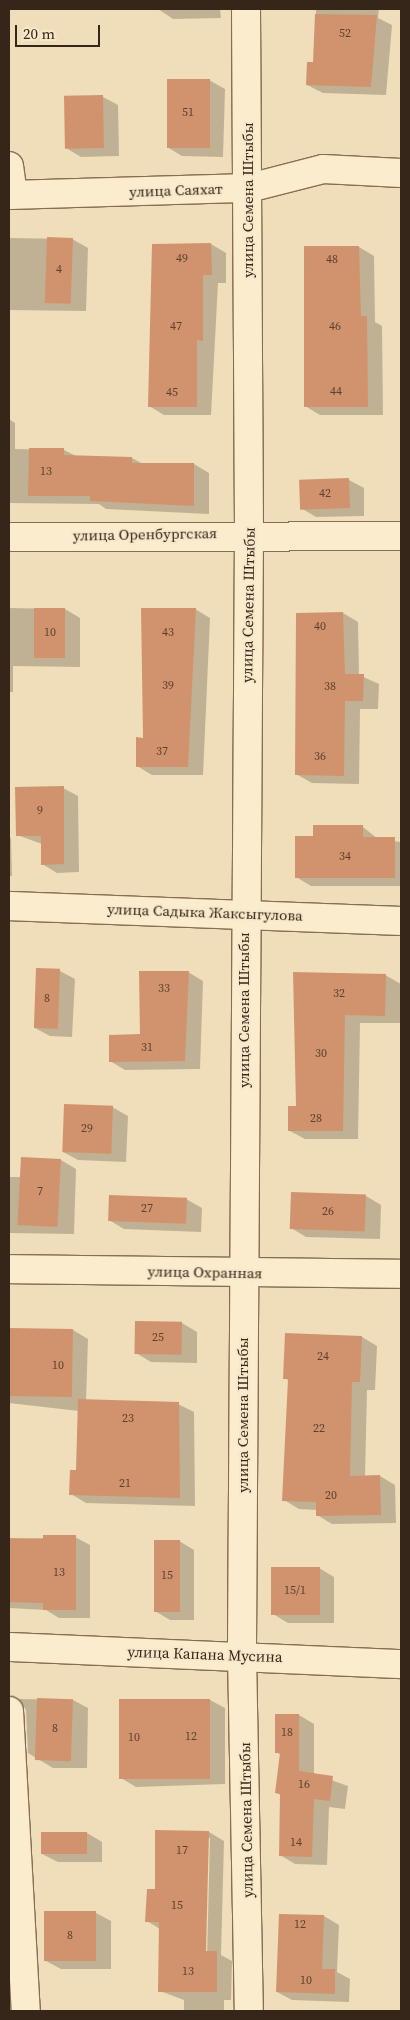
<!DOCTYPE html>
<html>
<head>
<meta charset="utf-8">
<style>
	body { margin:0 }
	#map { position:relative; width:410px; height:2020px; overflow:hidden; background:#f0deba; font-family:"Source Serif 4",serif }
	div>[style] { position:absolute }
	.shadow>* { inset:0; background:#0003; transform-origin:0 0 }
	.building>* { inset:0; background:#d1936d; transform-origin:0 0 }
	.roads { filter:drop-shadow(1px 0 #886d53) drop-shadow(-1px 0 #886d53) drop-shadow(0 1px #886d53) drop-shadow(0 -1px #886d53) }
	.minor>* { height:28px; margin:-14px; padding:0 14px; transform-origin:14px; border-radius:14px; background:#fbeccd }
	span { translate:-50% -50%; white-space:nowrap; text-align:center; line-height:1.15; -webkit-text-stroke:4px #f7e8ca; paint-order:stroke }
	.number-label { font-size:12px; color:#5d412f }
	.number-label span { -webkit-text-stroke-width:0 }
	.street-label { font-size:15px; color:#36261a }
	.frame { position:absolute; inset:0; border:10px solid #36261a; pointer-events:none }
	.scale { position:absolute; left:15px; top:25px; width:85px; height:22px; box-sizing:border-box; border:2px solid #36261a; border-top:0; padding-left:6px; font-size:15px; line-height:18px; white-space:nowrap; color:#36261a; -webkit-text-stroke:4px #f7e8ca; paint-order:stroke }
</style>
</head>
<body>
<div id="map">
	<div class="shadow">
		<div style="clip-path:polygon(220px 9px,221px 18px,173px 19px,158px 9px)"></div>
		<div style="clip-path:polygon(316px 9px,379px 9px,378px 18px,392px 25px,386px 95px,323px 93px,307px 85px,315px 63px)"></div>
		<div style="clip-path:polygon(209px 80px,225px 89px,223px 157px,182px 156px,167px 147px)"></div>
		<div style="clip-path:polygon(103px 97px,118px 105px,119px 156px,81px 157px,66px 148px)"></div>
		<div style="clip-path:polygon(9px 238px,72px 239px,88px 248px,86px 311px,9px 310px)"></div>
		<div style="clip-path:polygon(211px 244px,226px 253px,226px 283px,218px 283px,211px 415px,164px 415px,149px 406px)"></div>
		<div style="clip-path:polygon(359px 247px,374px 256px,375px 322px,382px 326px,383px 415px,320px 415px,305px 406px)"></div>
		<div style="clip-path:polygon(9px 419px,15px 423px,15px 449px,64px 450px,76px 456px,132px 458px,143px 464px,194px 464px,209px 473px,209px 514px,106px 509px,99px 504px,9px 503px)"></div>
		<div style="clip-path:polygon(301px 480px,349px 480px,364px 488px,364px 516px,316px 517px,301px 508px)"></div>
		<div style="clip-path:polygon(9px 608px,65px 609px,80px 618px,80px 667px,13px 666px,13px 692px,9px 692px)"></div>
		<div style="clip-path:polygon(195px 609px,210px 618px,203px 775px,152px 775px,137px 766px)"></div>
		<div style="clip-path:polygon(343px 613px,358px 622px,359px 675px,379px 684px,378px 709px,360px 709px,359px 784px,312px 783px,296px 774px,297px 614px)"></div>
		<div style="clip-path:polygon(63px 788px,78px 796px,79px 872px,57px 873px,42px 864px,42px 844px,17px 835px)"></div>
		<div style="clip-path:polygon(363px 827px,378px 839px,401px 842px,401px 886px,311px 886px,296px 877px,314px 838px)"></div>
		<div style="clip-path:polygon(9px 837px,11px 838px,12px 876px,9px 876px)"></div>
		<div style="clip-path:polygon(60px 971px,75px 979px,72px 1037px,50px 1036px,35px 1028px)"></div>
		<div style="clip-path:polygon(188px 972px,203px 981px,200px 1069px,125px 1070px,110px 1061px,141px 1035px)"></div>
		<div style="clip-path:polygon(294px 974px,385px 975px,401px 984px,400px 1023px,360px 1023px,358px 1139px,305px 1139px,290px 1131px,298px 1108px)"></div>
		<div style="clip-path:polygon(112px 1107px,128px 1116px,126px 1162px,78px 1160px,63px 1152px)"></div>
		<div style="clip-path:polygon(61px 1160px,76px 1169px,74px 1234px,9px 1233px,9px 1177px,29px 1177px)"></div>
		<div style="clip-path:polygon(366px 1196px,381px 1205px,380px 1239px,306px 1237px,291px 1228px)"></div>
		<div style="clip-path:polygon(186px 1199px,202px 1208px,201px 1232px,124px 1229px,109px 1220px)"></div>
		<div style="clip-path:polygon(182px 1323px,197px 1332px,197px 1363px,151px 1362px,136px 1353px)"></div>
		<div style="clip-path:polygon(9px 1330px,73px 1330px,88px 1339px,86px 1401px,178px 1404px,194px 1412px,195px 1506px,86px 1503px,71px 1494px,77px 1471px,79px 1411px,9px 1403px)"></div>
		<div style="clip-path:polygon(362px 1337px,377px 1346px,375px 1390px,367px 1390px,365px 1477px,380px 1476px,395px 1485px,396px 1523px,332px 1524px,317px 1515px,317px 1510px,299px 1509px,284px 1500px,290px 1381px,284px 1378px)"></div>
		<div style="clip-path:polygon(75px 1537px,90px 1545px,90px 1618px,59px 1618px,46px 1610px,9px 1608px,9px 1539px)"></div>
		<div style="clip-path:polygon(179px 1541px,194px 1550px,194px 1620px,170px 1620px,155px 1611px)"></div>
		<div style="clip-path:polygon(319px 1568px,334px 1577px,334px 1623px,288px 1623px,273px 1614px)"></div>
		<div style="clip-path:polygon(19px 1699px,73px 1700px,88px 1708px,87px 1768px,53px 1768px,28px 1753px,26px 1710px)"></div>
		<div style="clip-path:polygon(210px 1700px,225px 1708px,225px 1784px,136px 1787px,121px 1778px)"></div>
		<div style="clip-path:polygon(299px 1715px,314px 1724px,314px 1774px,348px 1786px,345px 1809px,329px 1807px,327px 1865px,295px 1864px,280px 1855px,282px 1796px,276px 1792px,281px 1755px,276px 1752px)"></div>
		<div style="clip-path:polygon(evenodd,209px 1832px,224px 1841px,221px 1955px,232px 1961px,231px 2000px,224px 2000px,224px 2011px,184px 2011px,184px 2000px,160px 1991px,160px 1929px,147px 1921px,156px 1890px,209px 1832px,207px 1838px,210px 1838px,207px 1958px,204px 1957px,207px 1838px)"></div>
		<div style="clip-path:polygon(42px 1833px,87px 1833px,102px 1842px,102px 1862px,58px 1862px,42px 1854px)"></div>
		<div style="clip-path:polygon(96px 1913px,111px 1921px,111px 1969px,61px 1969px,46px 1961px)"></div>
		<div style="clip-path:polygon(324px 1916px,339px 1925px,337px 1972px,350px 1979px,349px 2002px,292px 2000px,277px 1992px)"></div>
		<div style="left:9px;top:1990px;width:3px;height:21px;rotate:18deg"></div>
	</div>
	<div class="building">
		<div style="clip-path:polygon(315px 14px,377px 15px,371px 87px,306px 85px,307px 62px,313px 62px)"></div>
		<div style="left:167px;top:79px;width:43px;height:69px"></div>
		<div style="left:103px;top:95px;width:53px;height:39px;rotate:89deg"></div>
		<div style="left:47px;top:237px;width:26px;height:66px;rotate:2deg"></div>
		<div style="clip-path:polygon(211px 243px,212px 275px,203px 275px,203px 341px,197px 340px,197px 407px,148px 407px,152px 244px)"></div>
		<div style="clip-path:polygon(304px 246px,359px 246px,361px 316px,367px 316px,368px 407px,304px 407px)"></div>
		<div style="clip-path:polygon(29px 448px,64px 448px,64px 455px,132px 457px,132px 463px,194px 463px,194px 506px,90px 501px,90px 496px,28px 496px)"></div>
		<div style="left:349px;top:478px;width:30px;height:50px;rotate:88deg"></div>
		<div style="left:34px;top:608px;width:31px;height:50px"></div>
		<div style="clip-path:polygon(141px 608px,196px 608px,188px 767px,136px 767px,136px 737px,143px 738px)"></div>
		<div style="clip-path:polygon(343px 612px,345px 674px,364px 674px,363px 701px,345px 701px,344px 776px,295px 775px,296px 613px)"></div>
		<div style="clip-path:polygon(64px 786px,64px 864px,41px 865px,41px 836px,16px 836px,15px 787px)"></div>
		<div style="clip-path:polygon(313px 825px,363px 825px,363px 837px,395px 837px,395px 878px,295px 878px,295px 836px,313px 836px)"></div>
		<div style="left:36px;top:968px;width:24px;height:60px;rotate:2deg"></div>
		<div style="clip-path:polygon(139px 971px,189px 971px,185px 1061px,109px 1062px,109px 1035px,140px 1034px)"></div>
		<div style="clip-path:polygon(293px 972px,386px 974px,385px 1016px,345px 1015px,343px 1131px,288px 1131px,288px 1106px,296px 1106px)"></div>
		<div style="left:64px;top:1104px;width:49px;height:48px;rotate:2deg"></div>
		<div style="left:21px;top:1157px;width:40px;height:68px;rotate:3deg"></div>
		<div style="left:291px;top:1192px;width:75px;height:37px;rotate:2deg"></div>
		<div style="left:109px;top:1195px;width:78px;height:26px;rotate:2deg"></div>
		<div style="left:135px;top:1321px;width:47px;height:33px;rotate:1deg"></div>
		<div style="left:9px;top:1328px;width:64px;height:68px;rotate:1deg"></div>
		<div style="clip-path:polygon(285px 1333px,362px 1336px,360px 1382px,352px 1382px,350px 1476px,380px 1475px,381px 1515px,316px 1516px,316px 1502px,282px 1501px,288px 1379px,283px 1379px)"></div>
		<div style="clip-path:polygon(78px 1399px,179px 1402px,180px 1498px,69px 1495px,70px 1470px,76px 1470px)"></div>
		<div style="clip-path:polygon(43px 1535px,76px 1535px,76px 1610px,43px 1610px,43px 1603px,9px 1602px,9px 1538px,43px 1539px)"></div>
		<div style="left:154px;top:1540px;width:26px;height:72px"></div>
		<div style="left:271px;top:1567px;width:49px;height:48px"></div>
		<div style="left:37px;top:1698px;width:36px;height:62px;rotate:2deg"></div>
		<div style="left:119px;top:1699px;width:91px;height:80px"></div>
		<div style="clip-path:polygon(275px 1714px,299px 1714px,299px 1771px,333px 1776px,330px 1801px,314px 1799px,312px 1857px,279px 1856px,280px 1794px,275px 1793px,280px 1753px,275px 1753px)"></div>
		<div style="clip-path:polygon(155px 1830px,209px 1831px,206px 1951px,217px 1951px,217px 1992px,158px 1992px,159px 1922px,145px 1922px,147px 1889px,155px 1889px)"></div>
		<div style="left:41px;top:1832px;width:46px;height:22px"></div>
		<div style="left:96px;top:1911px;width:50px;height:52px;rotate:90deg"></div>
		<div style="clip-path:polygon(279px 1914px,324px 1915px,322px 1969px,335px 1969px,335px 1994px,276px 1992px)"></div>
	</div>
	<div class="roads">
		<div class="minor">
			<div style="left:246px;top:9px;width:524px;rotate:89.67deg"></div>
			<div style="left:249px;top:533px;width:1121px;rotate:90.36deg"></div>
			<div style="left:242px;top:1654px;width:357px;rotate:88.9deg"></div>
			<div style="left:9px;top:166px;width:29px;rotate:82deg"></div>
			<div style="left:9px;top:195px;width:240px;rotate:-1.7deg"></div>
			<div style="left:249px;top:188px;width:76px;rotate:-14.4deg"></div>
			<div style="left:323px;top:169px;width:78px;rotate:2.9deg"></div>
			<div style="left:9px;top:537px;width:392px;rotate:-0.1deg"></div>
			<div style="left:9px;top:906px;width:392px;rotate:2.2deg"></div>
			<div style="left:9px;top:1269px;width:392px;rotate:0.7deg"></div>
			<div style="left:9px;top:1647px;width:392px;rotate:2.5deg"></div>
			<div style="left:9px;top:1711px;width:300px;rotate:86.8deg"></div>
		</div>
	</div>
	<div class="number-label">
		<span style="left:345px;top:34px">52</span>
		<span style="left:188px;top:113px">51</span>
		<span style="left:182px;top:259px">49</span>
		<span style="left:332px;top:260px">48</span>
		<span style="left:59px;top:270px">4</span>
		<span style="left:176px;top:327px">47</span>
		<span style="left:335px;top:327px">46</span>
		<span style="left:336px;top:392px">44</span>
		<span style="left:172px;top:393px">45</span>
		<span style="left:46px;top:472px">13</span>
		<span style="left:325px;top:494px">42</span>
		<span style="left:320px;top:627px">40</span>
		<span style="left:50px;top:633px">10</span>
		<span style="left:168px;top:633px">43</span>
		<span style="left:168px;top:686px">39</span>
		<span style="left:330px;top:687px">38</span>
		<span style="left:162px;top:752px">37</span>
		<span style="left:320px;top:757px">36</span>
		<span style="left:40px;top:811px">9</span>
		<span style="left:345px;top:857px">34</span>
		<span style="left:164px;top:989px">33</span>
		<span style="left:339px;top:994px">32</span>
		<span style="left:47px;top:999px">8</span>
		<span style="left:147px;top:1048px">31</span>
		<span style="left:321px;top:1054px">30</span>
		<span style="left:316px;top:1119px">28</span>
		<span style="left:87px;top:1129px">29</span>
		<span style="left:40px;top:1192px">7</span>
		<span style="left:147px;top:1209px">27</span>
		<span style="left:328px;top:1212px">26</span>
		<span style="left:158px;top:1338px">25</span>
		<span style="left:323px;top:1357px">24</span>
		<span style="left:58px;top:1366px">10</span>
		<span style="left:128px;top:1419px">23</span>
		<span style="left:319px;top:1429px">22</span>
		<span style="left:125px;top:1484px">21</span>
		<span style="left:331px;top:1496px">20</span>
		<span style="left:59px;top:1573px">13</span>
		<span style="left:167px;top:1576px">15</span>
		<span style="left:295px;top:1591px">15/1</span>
		<span style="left:55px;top:1729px">8</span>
		<span style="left:287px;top:1733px">18</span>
		<span style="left:191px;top:1737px">12</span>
		<span style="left:134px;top:1738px">10</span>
		<span style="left:304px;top:1785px">16</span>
		<span style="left:296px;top:1843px">14</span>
		<span style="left:182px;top:1851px">17</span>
		<span style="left:177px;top:1906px">15</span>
		<span style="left:300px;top:1925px">12</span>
		<span style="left:70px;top:1936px">8</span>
		<span style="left:188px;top:1972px">13</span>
		<span style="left:306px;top:1981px">10</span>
	</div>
	<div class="street-label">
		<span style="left:176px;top:190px;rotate:-2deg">улица Саяхат</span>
		<span style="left:248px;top:200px;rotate:-90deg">улица Семена Штыбы</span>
		<span style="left:145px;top:534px;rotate:-1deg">улица Оренбургская</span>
		<span style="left:248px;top:605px;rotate:-89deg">улица Семена Штыбы</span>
		<span style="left:205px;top:912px;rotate:2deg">улица Садыка Жаксыгулова</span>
		<span style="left:244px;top:1010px;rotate:-90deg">улица Семена Штыбы</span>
		<span style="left:205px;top:1272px;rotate:1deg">улица Охранная</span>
		<span style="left:243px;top:1415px;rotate:-90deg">улица Семена Штыбы</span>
		<span style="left:205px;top:1654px;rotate:2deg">улица Капана Мусина</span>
		<span style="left:246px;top:1820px;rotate:-91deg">улица Семена Штыбы</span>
	</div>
	<div class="frame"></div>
	<div class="scale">20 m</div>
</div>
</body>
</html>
